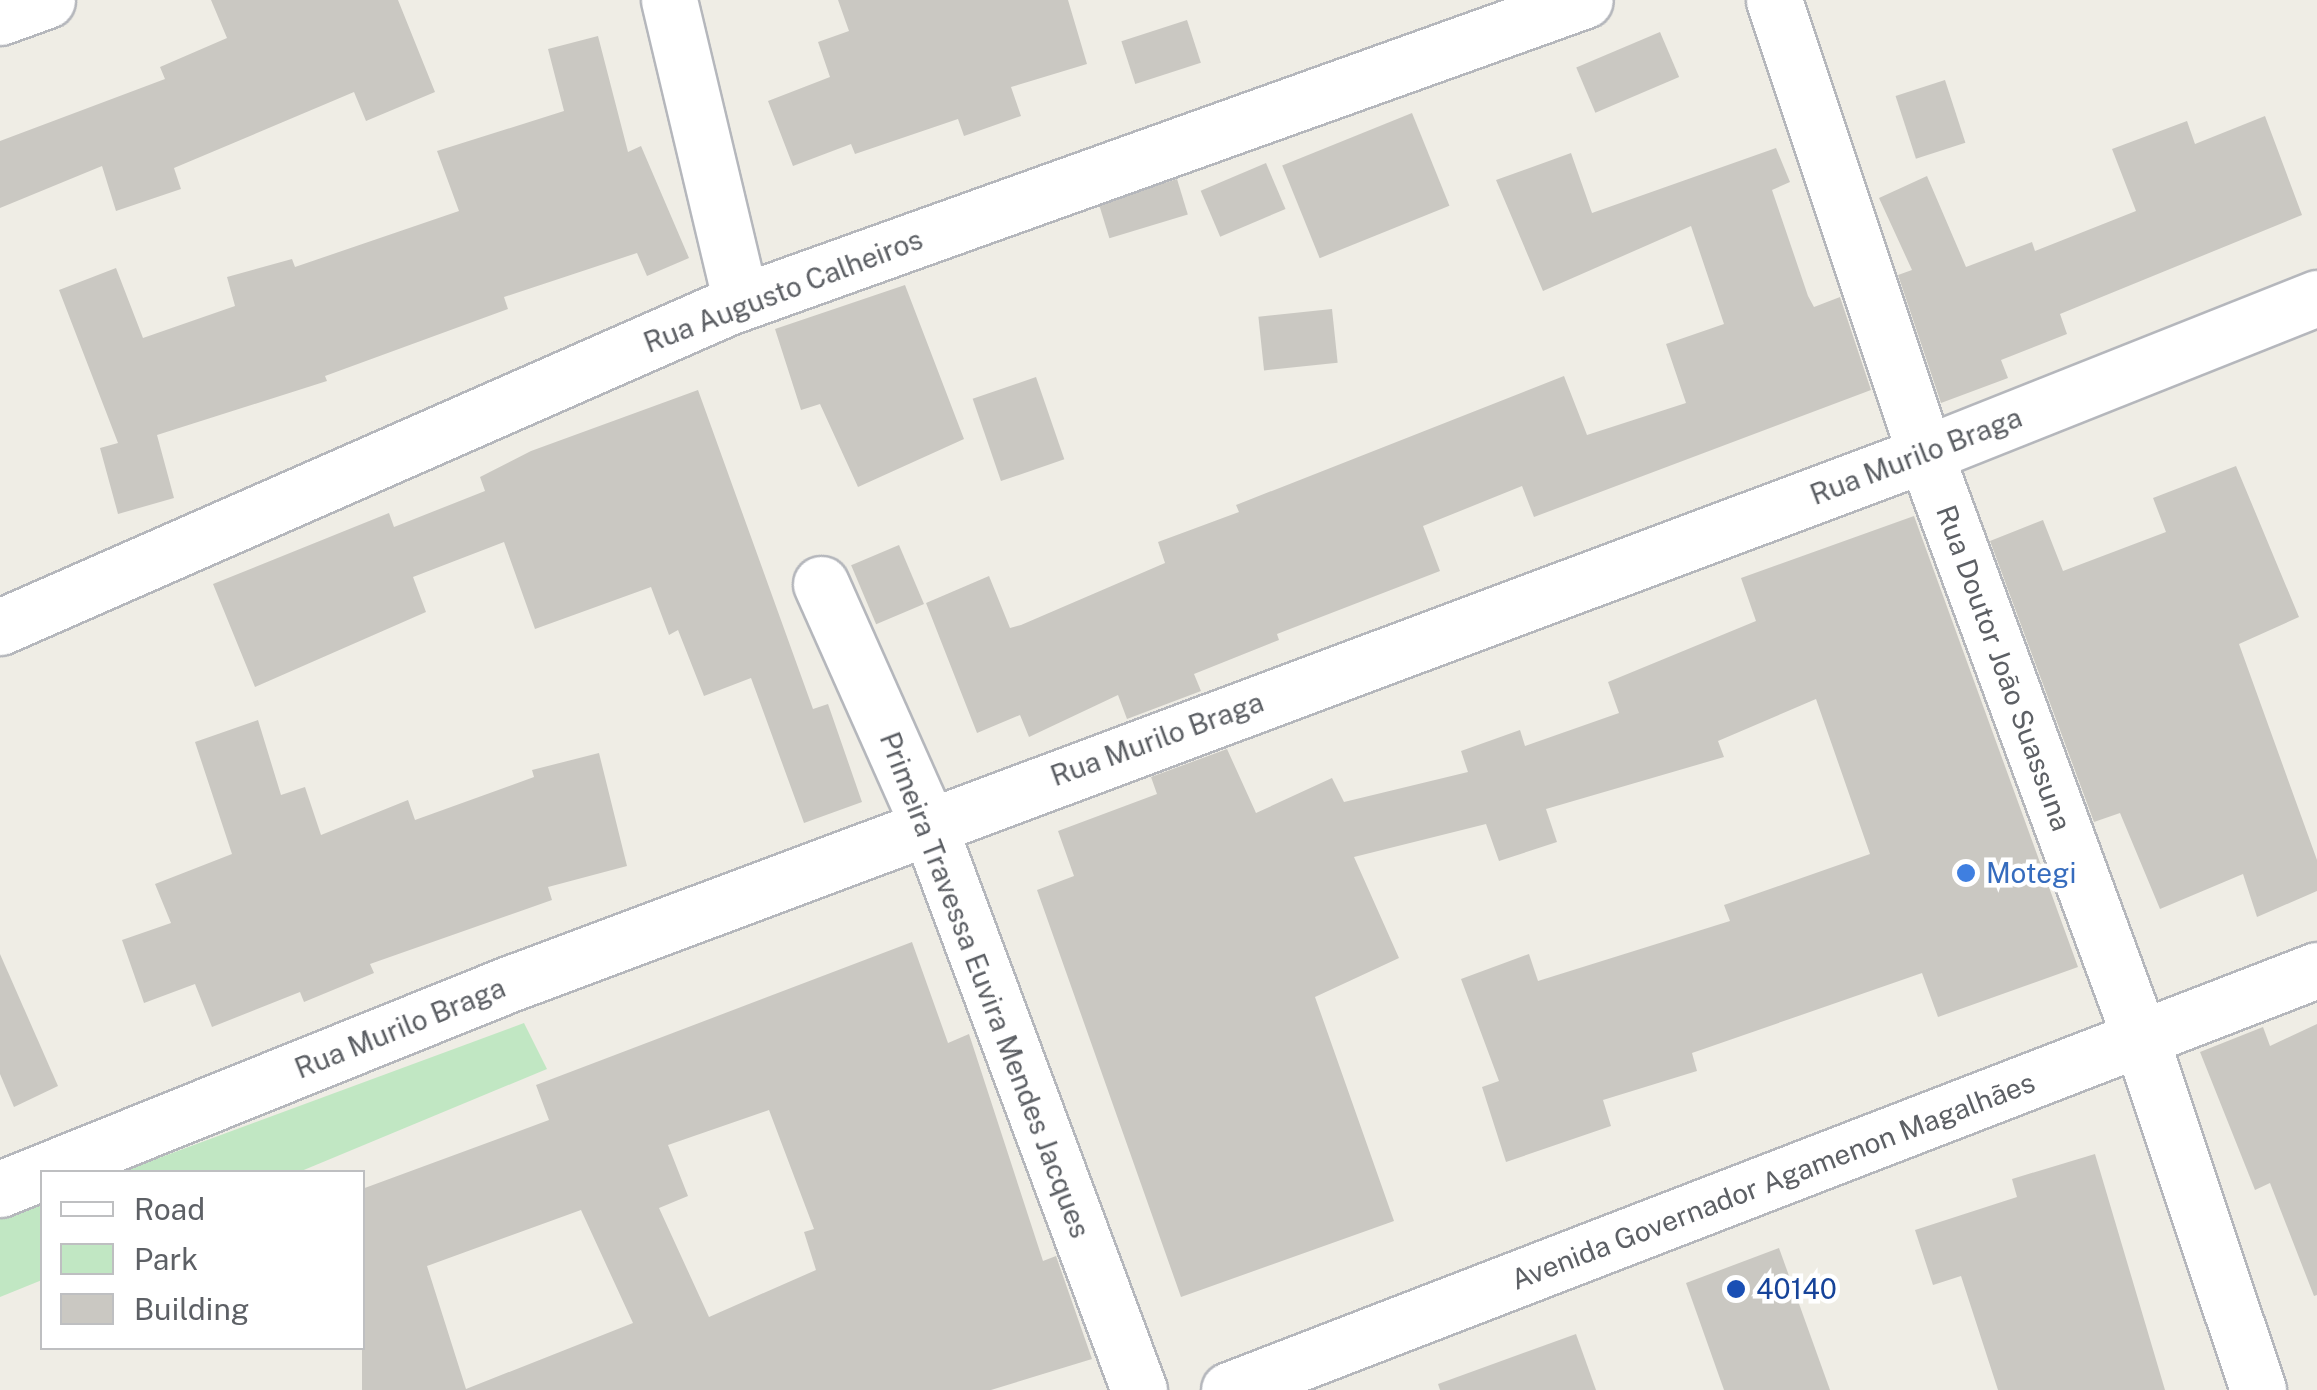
<!DOCTYPE html>
<html>
<head>
<meta charset="utf-8">
<style>
	body { margin:0 }
	#map { position:relative; width:2317px; height:1390px; overflow:hidden; background:#efede5; font-family:"Public Sans",sans-serif }
	div>[style] { position:absolute }
	.green>* { inset:0; background:#c1e7c3 }
	.building>* { inset:0; background:#cac8c2; transform-origin:0 0 }
	.roads { filter:drop-shadow(2px 0 #b5b7bc) drop-shadow(-2px 0 #b5b7bc) drop-shadow(0 2px #b5b7bc) drop-shadow(0 -2px #b5b7bc) }
	.street>* { height:55px; margin:-27.5px; padding:0 27.5px; transform-origin:27.5px; border-radius:27.5px; background:#fff }
	.secondary>* { height:55px; margin:-27.5px; padding:0 27.5px; transform-origin:27.5px; border-radius:27.5px; background:#fff }
	.dots>* { width:28px; height:28px; translate:-50% -50%; box-sizing:border-box; border:5px solid #fff; border-radius:50% }
	span { translate:-50% -50%; white-space:nowrap; text-align:center; line-height:1.15; -webkit-text-stroke:9px #fff; paint-order:stroke }
	.street-label { font-size:28px; color:#5d6065 }
	.shop-label { font-size:28px; color:#366cbe }
	.left { translate:0 -50%; text-align:left }
	.transit-label { font-size:28px; color:#164399 }
	.legend { position:absolute; left:40px; top:1170px; width:325px; height:180px; box-sizing:border-box; background:#fff; border:2px solid #bebfc1; margin:0; padding:12px 18px; list-style:none; font-size:30px; color:#5d6065 }
	.legend li { display:flex; align-items:center; gap:20px; height:50px }
	.legend b { width:50px; border:2px solid #bebfc1 }
</style>
</head>
<body>
<div id="map">
	<div class="green">
		<div style="clip-path:polygon(524px 1023px,547px 1069px,299px 1172px,121px 1172px)"></div>
		<div style="clip-path:polygon(42px 1202px,42px 1280px,0 1297px,0 1218px)"></div>
	</div>
	<div class="building">
		<div style="clip-path:polygon(211px 0,398px 0,435px 92px,366px 121px,354px 92px,174px 168px,181px 189px,116px 211px,102px 166px,0 208px,0 141px,165px 79px,160px 67px,227px 38px)"></div>
		<div style="clip-path:polygon(838px 0,1068px 0,1087px 64px,1011px 87px,1021px 116px,964px 136px,958px 119px,855px 154px,851px 144px,793px 166px,768px 101px,830px 77px,818px 42px,849px 31px)"></div>
		<div style="left:1187px;top:20px;width:45px;height:69px;rotate:72deg"></div>
		<div style="left:1660px;top:32px;width:49px;height:91px;rotate:67deg"></div>
		<div style="clip-path:polygon(598px 36px,628px 152px,641px 146px,689px 258px,647px 276px,637px 253px,504px 297px,508px 309px,325px 376px,327px 381px,157px 435px,174px 498px,118px 514px,100px 448px,118px 443px,59px 290px,116px 268px,143px 338px,235px 306px,227px 277px,292px 259px,295px 267px,459px 211px,437px 151px,564px 111px,548px 49px)"></div>
		<div style="left:1945px;top:80px;width:66px;height:52px;rotate:72deg"></div>
		<div style="left:1412px;top:113px;width:100px;height:140px;rotate:68deg"></div>
		<div style="clip-path:polygon(2265px 116px,2302px 215px,2060px 314px,2067px 334px,2001px 360px,2008px 378px,1941px 403px,1898px 275px,1912px 270px,1879px 198px,1927px 176px,1966px 267px,2032px 242px,2035px 251px,2136px 211px,2112px 149px,2187px 121px,2195px 144px)"></div>
		<div style="clip-path:polygon(1776px 148px,1790px 182px,1772px 190px,1808px 296px,1814px 307px,1840px 297px,1871px 390px,1534px 517px,1522px 486px,1423px 526px,1440px 571px,1277px 634px,1279px 640px,1194px 674px,1201px 691px,1127px 719px,1118px 695px,1029px 737px,1020px 715px,977px 733px,926px 603px,989px 576px,1010px 628px,1021px 625px,1165px 563px,1158px 542px,1239px 512px,1236px 505px,1564px 376px,1587px 435px,1686px 403px,1666px 344px,1724px 324px,1691px 226px,1543px 291px,1496px 180px,1571px 153px,1592px 213px)"></div>
		<div style="left:1266px;top:163px;width:50px;height:71px;rotate:67deg"></div>
		<div style="left:1177px;top:179px;width:37px;height:82px;rotate:73deg"></div>
		<div style="clip-path:polygon(905px 285px,964px 439px,858px 487px,820px 404px,801px 410px,775px 329px)"></div>
		<div style="left:1332px;top:309px;width:54px;height:74px;rotate:84deg"></div>
		<div style="left:1036px;top:377px;width:87px;height:67px;rotate:71deg"></div>
		<div style="clip-path:polygon(698px 390px,813px 709px,828px 704px,862px 802px,804px 823px,751px 678px,704px 696px,678px 630px,669px 635px,651px 587px,535px 629px,504px 542px,413px 577px,426px 612px,255px 687px,213px 584px,389px 513px,394px 527px,485px 491px,480px 477px,531px 451px)"></div>
		<div style="clip-path:polygon(2236px 466px,2299px 617px,2239px 644px,2317px 860px,2317px 891px,2257px 917px,2243px 874px,2160px 909px,2120px 813px,2094px 822px,1990px 541px,2043px 520px,2063px 571px,2166px 532px,2153px 498px)"></div>
		<div style="clip-path:polygon(1914px 516px,2078px 967px,1938px 1017px,1922px 973px,1692px 1053px,1697px 1071px,1603px 1100px,1611px 1126px,1506px 1162px,1482px 1087px,1499px 1081px,1461px 979px,1529px 954px,1538px 981px,1730px 921px,1724px 905px,1870px 854px,1816px 699px,1718px 741px,1724px 757px,1546px 809px,1557px 842px,1499px 861px,1486px 824px,1354px 857px,1399px 958px,1315px 997px,1394px 1221px,1181px 1297px,1037px 890px,1074px 876px,1058px 831px,1157px 794px,1151px 777px,1227px 749px,1256px 813px,1332px 778px,1344px 802px,1468px 772px,1461px 751px,1520px 730px,1525px 746px,1619px 713px,1608px 682px,1756px 621px,1741px 578px)"></div>
		<div style="left:899px;top:545px;width:64px;height:52px;rotate:67deg"></div>
		<div style="clip-path:polygon(258px 720px,281px 795px,305px 787px,321px 835px,408px 800px,415px 820px,534px 777px,532px 770px,599px 753px,627px 866px,548px 887px,552px 900px,370px 964px,374px 973px,304px 1002px,300px 992px,212px 1027px,195px 984px,144px 1003px,122px 940px,171px 923px,155px 884px,232px 854px,195px 742px)"></div>
		<div style="clip-path:polygon(evenodd,912px 942px,948px 1043px,969px 1034px,1043px 1261px,1056px 1256px,1092px 1359px,991px 1390px,362px 1390px,362px 1189px,549px 1120px,536px 1085px,912px 942px,769px 1110px,814px 1229px,804px 1232px,816px 1270px,709px 1317px,659px 1208px,688px 1196px,668px 1145px,769px 1110px,912px 942px,581px 1210px,633px 1323px,466px 1389px,427px 1266px,581px 1210px)"></div>
		<div style="clip-path:polygon(0 954px,58px 1086px,14px 1107px,0 1074px)"></div>
		<div style="clip-path:polygon(2317px 1024px,2317px 1295px,2314px 1296px,2270px 1183px,2255px 1190px,2200px 1052px,2263px 1027px,2270px 1046px)"></div>
		<div style="clip-path:polygon(2095px 1154px,2165px 1390px,1998px 1390px,1961px 1276px,1933px 1285px,1915px 1230px,2017px 1197px,2012px 1179px)"></div>
		<div style="clip-path:polygon(1779px 1248px,1830px 1390px,1724px 1390px,1686px 1283px)"></div>
		<div style="clip-path:polygon(1576px 1334px,1596px 1390px,1440px 1390px,1438px 1384px)"></div>
	</div>
	<div class="roads">
		<div class="street">
			<div style="left:669px;top:0;width:310px;rotate:76.6deg"></div>
			<div style="left:1774px;top:0;width:478px;rotate:71.6deg"></div>
			<div style="left:1925px;top:454px;width:625px;rotate:69.77deg"></div>
			<div style="left:2141px;top:1040px;width:369px;rotate:71.5deg"></div>
			<div style="left:0;top:17px;width:50px;rotate:-19.9deg"></div>
			<div style="left:821px;top:584px;width:263px;rotate:66deg"></div>
			<div style="left:928px;top:824px;width:604px;rotate:69.55deg"></div>
			<div style="left:0;top:627px;width:795px;rotate:-23.73deg"></div>
			<div style="left:728px;top:307px;width:910px;rotate:-19.71deg"></div>
			<div style="left:0;top:1189px;width:549px;rotate:-21.94deg"></div>
			<div style="left:509px;top:984px;width:1512px;rotate:-20.52deg"></div>
			<div style="left:1925px;top:454px;width:422px;rotate:-21.7deg"></div>
		</div>
		<div class="secondary">
			<div style="left:1229px;top:1390px;width:1166px;rotate:-21.11deg"></div>
		</div>
	</div>
	<div class="dots">
		<div style="left:1966px;top:873px;background:#3f7fe0"></div>
		<div style="left:1736px;top:1289px;background:#1a4fb4"></div>
	</div>
	<div class="street-label">
		<span style="left:783px;top:291px;rotate:-21deg">Rua Augusto Calheiros</span>
		<span style="left:1916px;top:456px;rotate:-21deg">Rua Murilo Braga</span>
		<span style="left:2004px;top:668px;rotate:70deg">Rua Doutor João Suassuna</span>
		<span style="left:1157px;top:739px;rotate:-20deg">Rua Murilo Braga</span>
		<span style="left:985px;top:985px;rotate:69deg">Primeira Travessa Euvira Mendes Jacques</span>
		<span style="left:400px;top:1028px;rotate:-22deg">Rua Murilo Braga</span>
		<span style="left:1773px;top:1181px;rotate:-21deg">Avenida Governador Agamenon Magalhães</span>
	</div>
	<div class="shop-label">
		<span class="left" style="left:1986px;top:873px">Motegi</span>
	</div>
	<div class="transit-label">
		<span class="left" style="left:1756px;top:1289px">40140</span>
	</div>
	<ul class="legend">
	<li><b style="height:12px;background:#fff"></b>Road</li>
	<li><b style="height:28px;background:#c1e7c3"></b>Park</li>
	<li><b style="height:28px;background:#cac8c2"></b>Building</li>
	</ul>
</div>
</body>
</html>
